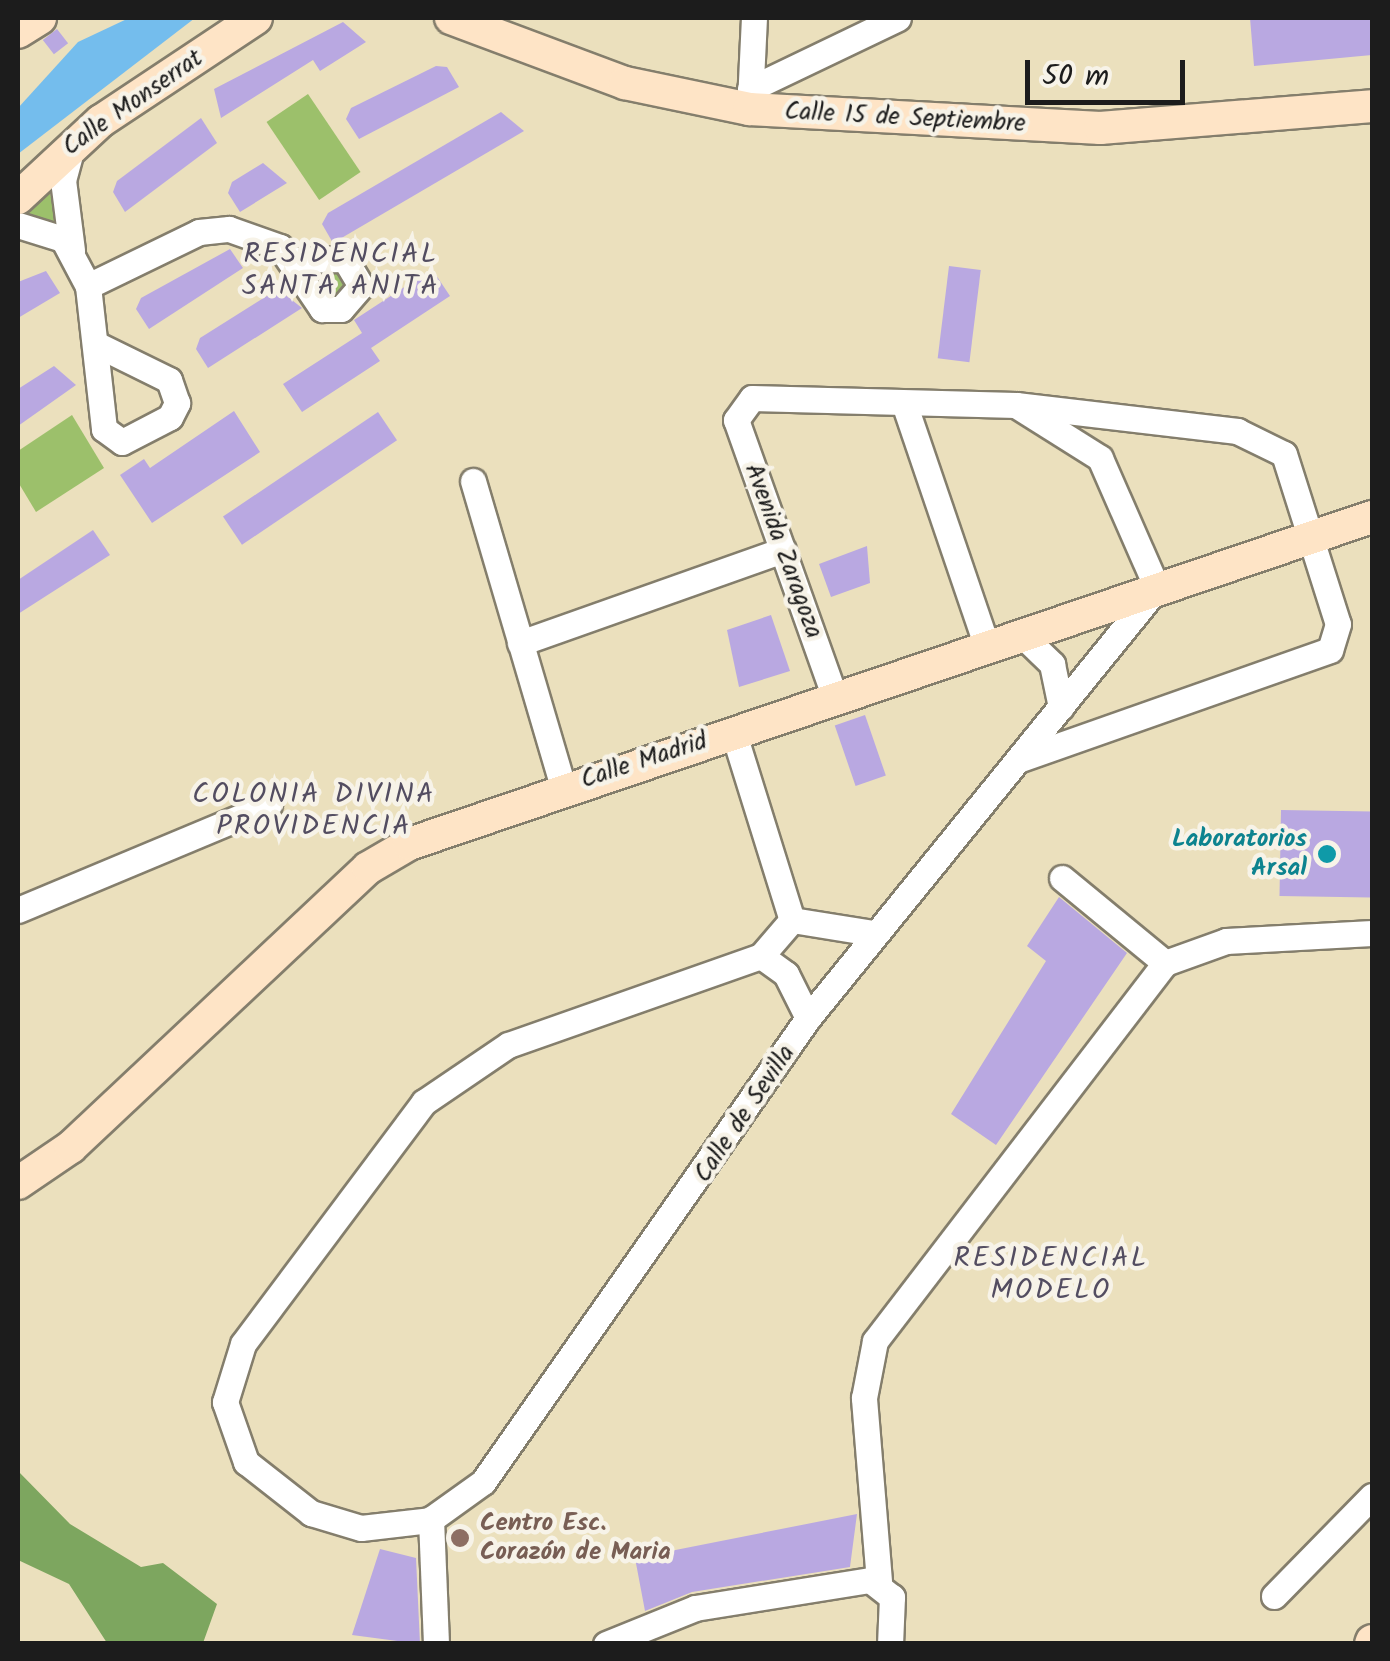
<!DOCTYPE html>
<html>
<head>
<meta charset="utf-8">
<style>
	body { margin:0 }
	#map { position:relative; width:1390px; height:1661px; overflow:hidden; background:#ebe0bd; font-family:Kalam,sans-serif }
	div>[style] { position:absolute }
	.green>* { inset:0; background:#9cc06b; transform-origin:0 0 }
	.forest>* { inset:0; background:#7da65f }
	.water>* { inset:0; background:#74bded }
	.building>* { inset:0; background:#b9a8e1; transform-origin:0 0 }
	.roads { filter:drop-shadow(2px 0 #847e6c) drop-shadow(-2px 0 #847e6c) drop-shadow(0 2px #847e6c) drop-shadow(0 -2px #847e6c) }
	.street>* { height:25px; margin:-12.5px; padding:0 12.5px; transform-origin:12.5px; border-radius:12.5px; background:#fff }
	.secondary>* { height:32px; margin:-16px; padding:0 16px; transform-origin:16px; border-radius:16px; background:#fee4c6 }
	.dots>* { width:28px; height:28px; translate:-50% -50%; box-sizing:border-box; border:5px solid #f7f3e8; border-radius:50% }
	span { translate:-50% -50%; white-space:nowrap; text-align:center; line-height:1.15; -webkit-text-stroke:9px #f7f3e8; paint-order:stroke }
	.street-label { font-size:25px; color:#1c1c1c }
	.culture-label { font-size:25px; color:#0d838f; font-weight:700 }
	.right { translate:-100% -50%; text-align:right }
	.education-label { font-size:25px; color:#785e54; font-weight:700 }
	.left { translate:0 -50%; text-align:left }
	.neighbourhood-label { font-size:28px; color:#534d61; letter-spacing:2.5px }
	.frame { position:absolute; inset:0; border:20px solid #1c1c1c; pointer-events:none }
	.scale { position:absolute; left:1025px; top:60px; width:160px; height:45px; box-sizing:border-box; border:5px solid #1c1c1c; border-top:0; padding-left:12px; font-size:30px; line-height:35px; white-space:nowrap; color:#1c1c1c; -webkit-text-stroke:8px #f7f3e8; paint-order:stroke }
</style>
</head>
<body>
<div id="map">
	<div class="green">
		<div style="left:308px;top:94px;width:94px;height:50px;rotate:56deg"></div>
		<div style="clip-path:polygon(48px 187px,59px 224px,18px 211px)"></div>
		<div style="clip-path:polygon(306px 267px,346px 269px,348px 290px,328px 300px)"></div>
		<div style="clip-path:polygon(72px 415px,104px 468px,36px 512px,18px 482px,18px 451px)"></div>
	</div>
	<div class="forest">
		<div style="clip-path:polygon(18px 1471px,70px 1524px,141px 1567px,163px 1563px,217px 1604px,203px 1643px,107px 1643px,69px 1584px,18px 1560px)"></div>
	</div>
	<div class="water">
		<div style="clip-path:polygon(129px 18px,195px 18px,18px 154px,18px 108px,78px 42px)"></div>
	</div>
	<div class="building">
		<div style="clip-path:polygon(1250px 18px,1372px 18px,1372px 55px,1254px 66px)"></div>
		<div style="clip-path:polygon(343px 22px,366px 42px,320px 71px,313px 60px,221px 118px,214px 89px)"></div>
		<div style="left:57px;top:29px;width:18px;height:18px;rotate:52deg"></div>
		<div style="clip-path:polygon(436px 66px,447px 67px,459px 87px,359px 139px,346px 119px,351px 108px)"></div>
		<div style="clip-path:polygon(501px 112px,524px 131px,333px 243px,322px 224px,328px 213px)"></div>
		<div style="clip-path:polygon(201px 118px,217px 143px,125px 212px,113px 192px,117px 181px)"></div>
		<div style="clip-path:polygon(263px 163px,287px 183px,240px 212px,228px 193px,232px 182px)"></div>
		<div style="clip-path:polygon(230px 249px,243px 268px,149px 329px,136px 309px,141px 298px)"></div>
		<div style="left:949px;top:266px;width:32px;height:93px;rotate:7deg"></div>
		<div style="clip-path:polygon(432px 269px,450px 296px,371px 348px,380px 361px,302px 412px,283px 384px,362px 333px,354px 320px)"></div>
		<div style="clip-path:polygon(46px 271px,60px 293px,18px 318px,18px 282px)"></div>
		<div style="clip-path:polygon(278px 289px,302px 308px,208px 368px,196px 349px,200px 338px)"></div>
		<div style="clip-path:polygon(54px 366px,76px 385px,18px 426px,18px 389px)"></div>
		<div style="clip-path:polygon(234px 411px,260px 452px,152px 523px,120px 475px,144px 459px,150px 468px)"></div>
		<div style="left:378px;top:412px;width:34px;height:187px;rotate:56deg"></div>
		<div style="clip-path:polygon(93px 530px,110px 555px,18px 614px,18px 580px)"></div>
		<div style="clip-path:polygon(867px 546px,870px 583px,831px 597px,819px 564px)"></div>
		<div style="clip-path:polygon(771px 615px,790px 671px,739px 687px,727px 630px)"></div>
		<div style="left:865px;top:715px;width:64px;height:32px;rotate:71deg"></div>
		<div style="left:1281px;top:810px;width:91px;height:86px;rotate:1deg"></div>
		<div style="clip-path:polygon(1059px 897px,1127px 953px,996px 1145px,951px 1114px,1046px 961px,1027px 946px)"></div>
		<div style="clip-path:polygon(857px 1514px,850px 1567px,692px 1592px,645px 1611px,635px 1558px)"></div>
		<div style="clip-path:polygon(380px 1549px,416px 1558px,420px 1644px,352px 1635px)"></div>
	</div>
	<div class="roads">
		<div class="street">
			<div style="left:750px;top:89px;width:164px;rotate:-25.6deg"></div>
			<div style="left:750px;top:102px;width:84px;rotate:-87.3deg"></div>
			<div style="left:72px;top:147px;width:34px;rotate:105deg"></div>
			<div style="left:63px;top:180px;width:71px;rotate:82.7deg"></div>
			<div style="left:18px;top:225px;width:47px;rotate:17.3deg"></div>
			<div style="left:63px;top:239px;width:53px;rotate:62deg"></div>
			<div style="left:88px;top:286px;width:144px;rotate:83.6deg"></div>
			<div style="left:104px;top:429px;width:22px;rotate:36deg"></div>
			<div style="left:122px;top:442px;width:54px;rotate:-27.5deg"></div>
			<div style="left:170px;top:417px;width:16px;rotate:-63deg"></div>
			<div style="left:177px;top:403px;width:24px;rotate:-109deg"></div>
			<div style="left:169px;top:380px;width:79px;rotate:-153.8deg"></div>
			<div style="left:88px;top:286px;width:123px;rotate:-25.9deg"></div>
			<div style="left:199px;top:232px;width:30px;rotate:-6deg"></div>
			<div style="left:229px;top:229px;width:54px;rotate:19.4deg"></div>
			<div style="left:280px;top:247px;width:75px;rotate:55.9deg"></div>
			<div style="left:322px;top:309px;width:19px"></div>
			<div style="left:341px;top:309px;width:30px;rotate:-49deg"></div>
			<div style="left:361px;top:286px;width:31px;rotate:-121deg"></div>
			<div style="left:345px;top:259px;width:53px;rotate:178.9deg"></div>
			<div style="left:904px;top:403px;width:255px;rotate:71.2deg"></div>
			<div style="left:473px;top:481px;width:319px;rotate:73.6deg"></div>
			<div style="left:1020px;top:633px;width:45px;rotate:44.1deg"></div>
			<div style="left:1052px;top:664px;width:44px;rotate:78.2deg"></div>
			<div style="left:520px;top:643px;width:279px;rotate:-19.5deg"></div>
			<div style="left:834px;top:695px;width:292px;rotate:-109.6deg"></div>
			<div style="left:736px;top:420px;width:27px;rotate:-54deg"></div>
			<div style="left:752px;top:398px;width:264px;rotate:1.5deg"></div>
			<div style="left:1016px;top:405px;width:223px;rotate:6.7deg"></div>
			<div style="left:1237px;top:431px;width:52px;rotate:26.1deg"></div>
			<div style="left:1284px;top:454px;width:178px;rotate:72.4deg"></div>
			<div style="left:1338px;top:624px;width:27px;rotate:107deg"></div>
			<div style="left:1330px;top:650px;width:329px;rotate:160.6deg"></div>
			<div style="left:733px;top:731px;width:198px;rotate:72.7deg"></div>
			<div style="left:792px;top:920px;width:48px;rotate:130.7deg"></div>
			<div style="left:1062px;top:878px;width:134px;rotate:39.5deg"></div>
			<div style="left:18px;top:910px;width:272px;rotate:-22.7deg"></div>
			<div style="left:792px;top:920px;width:81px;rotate:9.2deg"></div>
			<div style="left:808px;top:1018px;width:49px;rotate:-116.6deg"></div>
			<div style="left:786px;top:974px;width:31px;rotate:-144deg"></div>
			<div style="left:761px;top:956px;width:268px;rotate:160.6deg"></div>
			<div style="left:508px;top:1045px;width:102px;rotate:145.8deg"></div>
			<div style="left:424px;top:1102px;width:302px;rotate:126.8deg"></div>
			<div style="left:243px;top:1344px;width:61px;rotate:107.2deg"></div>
			<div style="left:225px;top:1402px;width:64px;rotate:70.7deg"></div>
			<div style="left:246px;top:1462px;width:83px;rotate:38.1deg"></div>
			<div style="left:311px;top:1513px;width:52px;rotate:16.7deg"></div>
			<div style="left:361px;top:1528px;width:69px;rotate:-6.6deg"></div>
			<div style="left:430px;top:1520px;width:65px;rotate:-35.6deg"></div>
			<div style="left:483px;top:1482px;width:566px;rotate:-54.99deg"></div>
			<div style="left:808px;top:1018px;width:554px;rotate:-50.94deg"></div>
			<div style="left:1157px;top:588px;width:142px;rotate:-113.7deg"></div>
			<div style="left:1100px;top:458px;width:99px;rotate:-147.8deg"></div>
			<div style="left:431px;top:1519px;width:125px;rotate:87.7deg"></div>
			<div style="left:879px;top:1581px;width:184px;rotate:-94.7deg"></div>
			<div style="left:864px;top:1398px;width:58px;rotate:-79.1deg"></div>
			<div style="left:875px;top:1341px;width:476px;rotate:-52.5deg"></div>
			<div style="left:1165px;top:963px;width:65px;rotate:-19.8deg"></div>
			<div style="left:1226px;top:941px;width:146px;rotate:-3.1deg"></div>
			<div style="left:1274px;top:1596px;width:140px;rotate:-45.6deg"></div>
			<div style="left:606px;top:1644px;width:96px;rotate:-22deg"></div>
			<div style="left:695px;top:1608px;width:177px;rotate:-9.1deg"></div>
			<div style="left:870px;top:1580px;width:28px;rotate:38deg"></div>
			<div style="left:892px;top:1597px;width:47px;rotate:92.4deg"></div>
		</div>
		<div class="secondary">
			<div style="left:451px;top:18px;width:186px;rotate:20.5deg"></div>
			<div style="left:625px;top:83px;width:127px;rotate:11.8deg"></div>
			<div style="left:749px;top:109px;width:352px;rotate:3.1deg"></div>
			<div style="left:1100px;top:128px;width:273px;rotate:-4.6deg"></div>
			<div style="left:18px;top:32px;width:26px;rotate:-32deg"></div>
			<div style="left:18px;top:198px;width:113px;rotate:-42.9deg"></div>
			<div style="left:101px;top:121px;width:186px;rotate:-33.6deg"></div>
			<div style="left:18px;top:1183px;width:64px;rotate:-34.2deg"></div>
			<div style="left:71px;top:1147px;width:407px;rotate:-43.2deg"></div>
			<div style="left:368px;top:868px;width:48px;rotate:-30.3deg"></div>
			<div style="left:409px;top:844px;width:1017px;rotate:-18.76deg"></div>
			<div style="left:1371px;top:1644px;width:3px;rotate:-72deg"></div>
		</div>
	</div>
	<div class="dots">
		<div style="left:1327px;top:854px;background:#0f9aa8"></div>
		<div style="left:460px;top:1538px;background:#8d6e63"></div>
	</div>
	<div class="street-label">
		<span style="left:133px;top:103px;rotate:-35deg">Calle Monserrat</span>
		<span style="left:905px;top:118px;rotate:3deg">Calle 15 de Septiembre</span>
		<span style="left:783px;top:551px;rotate:70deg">Avenida Zaragoza</span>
		<span style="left:644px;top:761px;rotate:-18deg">Calle Madrid</span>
		<span style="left:745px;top:1114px;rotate:-56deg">Calle de Sevilla</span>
	</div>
	<div class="culture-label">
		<span class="right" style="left:1307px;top:854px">Laboratorios<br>Arsal</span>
	</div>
	<div class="education-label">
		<span class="left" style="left:480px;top:1538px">Centro Esc.<br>Corazón de Maria</span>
	</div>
	<div class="neighbourhood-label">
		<span style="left:341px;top:271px">RESIDENCIAL<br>SANTA ANITA</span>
		<span style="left:314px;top:811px">COLONIA DIVINA<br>PROVIDENCIA</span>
		<span style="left:1051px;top:1275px">RESIDENCIAL<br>MODELO</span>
	</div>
	<div class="frame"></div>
	<div class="scale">50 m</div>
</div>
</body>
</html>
